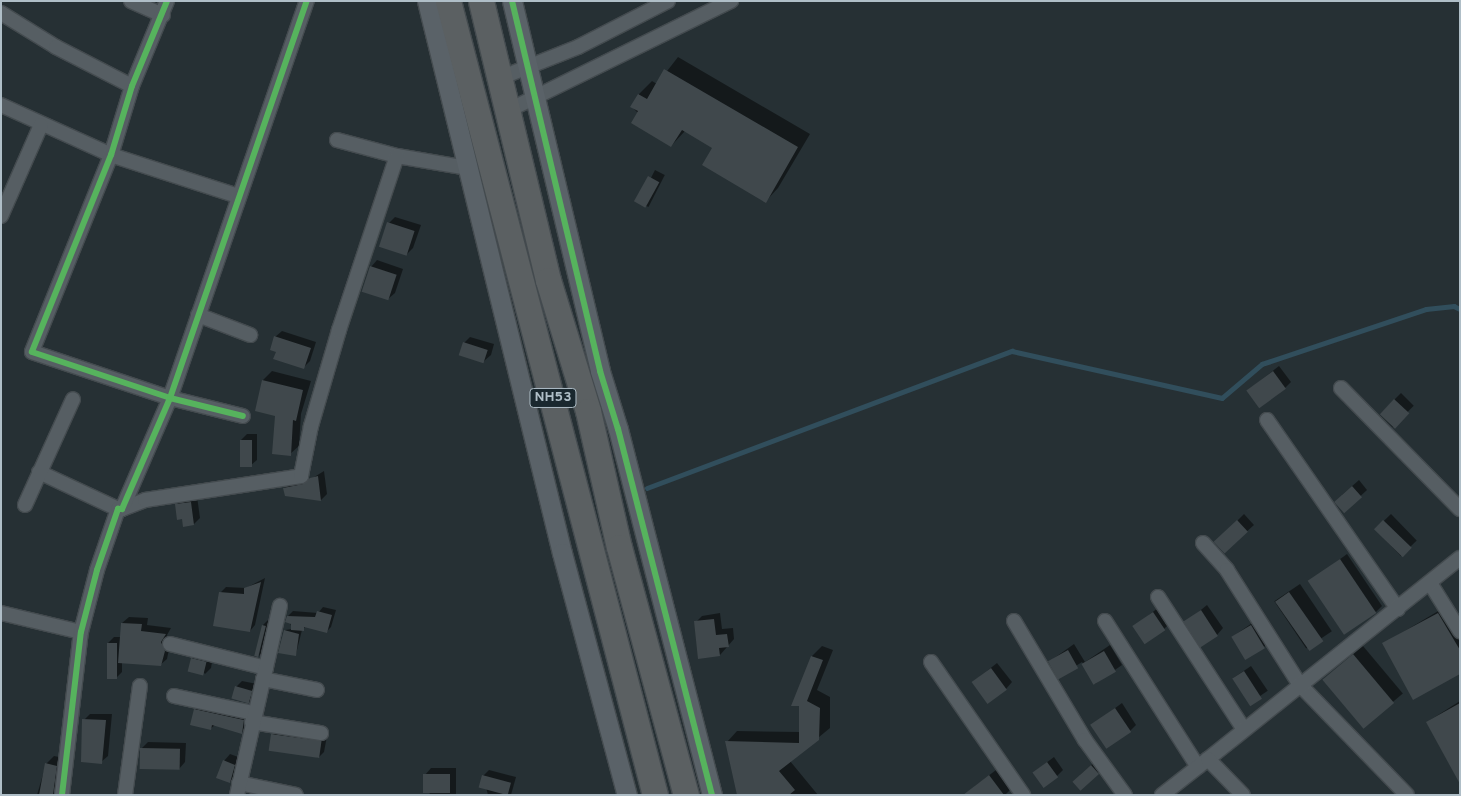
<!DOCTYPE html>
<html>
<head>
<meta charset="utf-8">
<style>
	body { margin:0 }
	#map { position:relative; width:1461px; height:796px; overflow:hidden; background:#263034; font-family:Overpass,sans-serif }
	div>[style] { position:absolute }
	.shadow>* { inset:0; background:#0007; transform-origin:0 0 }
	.stream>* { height:4.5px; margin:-2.25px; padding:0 2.25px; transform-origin:2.25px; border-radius:2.25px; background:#314e5c }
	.building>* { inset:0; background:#40484c; transform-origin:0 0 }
	.roads { filter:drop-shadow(1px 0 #444b4f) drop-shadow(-1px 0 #444b4f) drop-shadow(0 1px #444b4f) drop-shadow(0 -1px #444b4f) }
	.street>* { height:14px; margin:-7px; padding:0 7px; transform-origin:7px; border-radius:7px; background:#565e63 }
	.secondary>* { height:19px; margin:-9.5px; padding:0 9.5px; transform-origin:9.5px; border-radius:9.5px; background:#5a6268 }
	.highway>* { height:25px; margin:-12.5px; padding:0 12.5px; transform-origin:12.5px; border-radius:12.5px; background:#5b6062 }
	.cycleway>* { height:6px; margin:-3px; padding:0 3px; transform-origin:3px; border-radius:3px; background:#56b35d }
	span { translate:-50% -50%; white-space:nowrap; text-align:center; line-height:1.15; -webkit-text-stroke:4px #1a282f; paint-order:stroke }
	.shield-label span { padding:1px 4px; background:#1a282f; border:1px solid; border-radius:4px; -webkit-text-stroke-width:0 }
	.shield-label { font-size:14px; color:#afbec7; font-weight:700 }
	.frame { position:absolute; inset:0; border:2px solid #afbec7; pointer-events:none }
</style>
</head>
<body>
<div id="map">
	<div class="shadow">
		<div style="clip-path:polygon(678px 57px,810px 134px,778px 188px,766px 201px,714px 147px,685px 131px,671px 146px,632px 107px,639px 94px,652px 81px,657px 84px)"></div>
		<div style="left:655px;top:170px;width:11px;height:36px;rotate:27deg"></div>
		<div style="clip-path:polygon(395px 217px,421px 225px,413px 248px,407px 254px,389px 223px)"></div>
		<div style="clip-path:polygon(377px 260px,403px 269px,395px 293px,388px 299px,371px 267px)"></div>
		<div style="clip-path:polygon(282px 331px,316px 342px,310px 361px,304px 367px,277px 351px,275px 337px)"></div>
		<div style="clip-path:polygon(470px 337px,494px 344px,491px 355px,484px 361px,464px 343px)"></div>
		<div style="clip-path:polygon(1279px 366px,1291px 382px,1285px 388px,1248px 390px)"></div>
		<div style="clip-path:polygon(272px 371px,311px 381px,301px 414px,299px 446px,290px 454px,277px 415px,256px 410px,263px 380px)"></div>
		<div style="left:1401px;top:393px;width:18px;height:30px;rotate:45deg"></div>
		<div style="clip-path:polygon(247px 434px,257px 434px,257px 460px,250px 466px,241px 440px)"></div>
		<div style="clip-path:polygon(324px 471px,327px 494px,321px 500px,284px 488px,290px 482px,311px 479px)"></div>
		<div style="clip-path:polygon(1359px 480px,1367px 490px,1343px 512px,1342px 495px)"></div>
		<div style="clip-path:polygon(197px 496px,200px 518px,194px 524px,183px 518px,176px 505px,183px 498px)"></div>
		<div style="clip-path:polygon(1244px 514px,1254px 525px,1224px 552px,1222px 536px)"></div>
		<div style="left:1391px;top:514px;width:37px;height:22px;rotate:46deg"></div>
		<div style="clip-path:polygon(1347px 554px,1382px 606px,1376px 612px,1309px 582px)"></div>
		<div style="clip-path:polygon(265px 578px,255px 625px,250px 631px,221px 592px,226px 587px,246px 588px)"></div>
		<div style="left:1300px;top:584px;width:57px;height:31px;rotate:56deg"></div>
		<div style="clip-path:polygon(1207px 605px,1223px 628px,1217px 635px,1186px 622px)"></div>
		<div style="clip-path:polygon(323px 607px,336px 610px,331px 627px,326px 632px,306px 626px,302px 630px,296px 654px,285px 630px,292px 629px,288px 616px,293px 611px,318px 613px)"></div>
		<div style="clip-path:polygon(1159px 607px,1170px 623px,1164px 629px,1134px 627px)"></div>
		<div style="clip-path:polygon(1445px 607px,1460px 634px,1460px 673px,1383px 644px)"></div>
		<div style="clip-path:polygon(720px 613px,722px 629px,733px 628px,734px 639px,720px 655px,696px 622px,702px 616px)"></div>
		<div style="clip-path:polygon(129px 617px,148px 618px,147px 625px,171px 628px,167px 635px,170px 644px,167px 659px,160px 665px,122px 662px,122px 672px,116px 678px,108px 643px,114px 637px,121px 637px,122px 623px)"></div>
		<div style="clip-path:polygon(269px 619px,272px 620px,265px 650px,259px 656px,263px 625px)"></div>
		<div style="clip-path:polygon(1258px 619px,1270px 640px,1264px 647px,1232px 637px)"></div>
		<div style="clip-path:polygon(1074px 644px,1085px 662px,1110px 645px,1122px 665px,1095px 684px,1082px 662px,1059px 677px,1050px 661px)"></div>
		<div style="clip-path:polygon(822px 646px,833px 650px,817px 690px,830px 697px,830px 728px,790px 761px,818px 795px,756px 795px,727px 742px,737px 731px,800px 732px,812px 656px)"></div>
		<div style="left:1363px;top:646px;width:62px;height:52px;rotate:50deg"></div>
		<div style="clip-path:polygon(198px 652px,213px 656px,211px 668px,205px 674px,192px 659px)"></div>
		<div style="clip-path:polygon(997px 663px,1012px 682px,1006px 689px,973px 682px)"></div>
		<div style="left:1251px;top:666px;width:30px;height:21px;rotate:56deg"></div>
		<div style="clip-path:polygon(242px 681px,257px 684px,255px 695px,249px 702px,236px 687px)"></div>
		<div style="clip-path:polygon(1460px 701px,1460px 771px,1427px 722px)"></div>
		<div style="clip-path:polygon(1122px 703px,1136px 725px,1130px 731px,1092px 725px)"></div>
		<div style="clip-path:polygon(201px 704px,250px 718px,248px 726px,242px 732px,215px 725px,210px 729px,195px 710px)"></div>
		<div style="clip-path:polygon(90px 714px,112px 714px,108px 756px,101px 762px,84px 720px)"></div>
		<div style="clip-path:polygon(278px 729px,327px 736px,324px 752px,318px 758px,273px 735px)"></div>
		<div style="clip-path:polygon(148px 742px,186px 743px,185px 762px,179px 769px,141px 749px)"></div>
		<div style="clip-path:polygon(230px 754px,241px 758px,236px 776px,230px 782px,224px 761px)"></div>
		<div style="clip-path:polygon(54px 756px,64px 758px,59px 795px,37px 795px,46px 764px)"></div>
		<div style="clip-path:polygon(1054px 757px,1063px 770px,1057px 776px,1034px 772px)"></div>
		<div style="clip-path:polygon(1098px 759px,1104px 767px,1098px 773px,1080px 775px)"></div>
		<div style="clip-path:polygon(431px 768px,456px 768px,456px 795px,430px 795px,425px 775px)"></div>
		<div style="clip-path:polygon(489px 770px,516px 777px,511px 795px,488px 795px,483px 776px)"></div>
		<div style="clip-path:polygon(996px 770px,1011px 789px,1005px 795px,970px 795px,975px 786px)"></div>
		<div style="clip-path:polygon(254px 788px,287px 795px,247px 795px)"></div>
	</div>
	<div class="stream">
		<div style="left:647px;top:488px;width:390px;rotate:-20.6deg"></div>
		<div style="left:1012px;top:351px;width:215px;rotate:12.6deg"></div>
		<div style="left:1222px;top:398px;width:52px;rotate:-40.4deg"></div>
		<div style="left:1262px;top:364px;width:173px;rotate:-18.5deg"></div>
		<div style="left:1426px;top:309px;width:28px;rotate:-6deg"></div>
		<div style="left:1454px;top:306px;width:7px;rotate:27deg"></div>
	</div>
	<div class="building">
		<div style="clip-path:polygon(664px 69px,798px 147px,766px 203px,702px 165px,712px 148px,682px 130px,671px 147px,631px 123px,638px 111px,630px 107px,638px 94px,647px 99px)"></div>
		<div style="left:648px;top:176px;width:13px;height:29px;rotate:29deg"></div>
		<div style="left:387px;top:222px;width:29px;height:26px;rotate:18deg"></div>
		<div style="left:370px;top:266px;width:28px;height:27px;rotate:18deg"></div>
		<div style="clip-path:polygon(274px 336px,311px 348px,304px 369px,273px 359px,276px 352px,270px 350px)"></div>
		<div style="left:463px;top:342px;width:26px;height:14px;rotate:18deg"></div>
		<div style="left:1273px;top:371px;width:22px;height:33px;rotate:54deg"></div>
		<div style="clip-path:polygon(262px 380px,303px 390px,296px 421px,293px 420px,291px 456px,272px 454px,275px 416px,255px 411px)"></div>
		<div style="left:1394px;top:399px;width:21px;height:21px;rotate:43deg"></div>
		<div style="left:240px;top:440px;width:12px;height:27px"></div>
		<div style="clip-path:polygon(318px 476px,321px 501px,285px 496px,283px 488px,303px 484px,310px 478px)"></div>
		<div style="left:1352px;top:486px;width:15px;height:24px;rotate:48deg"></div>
		<div style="clip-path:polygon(191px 502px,194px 525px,183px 527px,182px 519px,177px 520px,175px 504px)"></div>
		<div style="left:1237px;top:520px;width:16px;height:32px;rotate:47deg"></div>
		<div style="left:1383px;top:520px;width:40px;height:13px;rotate:44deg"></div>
		<div style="left:1340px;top:559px;width:65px;height:39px;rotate:56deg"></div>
		<div style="clip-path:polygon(261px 582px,250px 632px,213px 626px,219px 592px,244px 594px,244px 588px)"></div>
		<div style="left:1289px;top:592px;width:60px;height:17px;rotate:55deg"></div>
		<div style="left:1201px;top:610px;width:31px;height:21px;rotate:57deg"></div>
		<div style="clip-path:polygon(317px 611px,332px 615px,327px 633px,304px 627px,304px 631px,291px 630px,291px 624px,285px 622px,287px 616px,315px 617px)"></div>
		<div style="left:1153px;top:612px;width:22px;height:25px;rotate:56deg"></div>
		<div style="clip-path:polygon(1438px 613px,1460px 650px,1460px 674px,1413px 700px,1382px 643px)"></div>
		<div style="clip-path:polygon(714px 619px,716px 635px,727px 634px,729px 647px,719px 648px,720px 656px,698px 659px,694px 621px)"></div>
		<div style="clip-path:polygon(121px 623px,142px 624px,141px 631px,166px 634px,161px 642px,165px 651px,161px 666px,118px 663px)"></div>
		<div style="left:262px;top:625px;width:4px;height:32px;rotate:14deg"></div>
		<div style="left:1251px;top:625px;width:27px;height:23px;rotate:59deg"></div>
		<div style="clip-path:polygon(284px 630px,299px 634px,296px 656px,278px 653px)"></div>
		<div style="left:107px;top:643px;width:10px;height:36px"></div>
		<div style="left:1068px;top:650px;width:21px;height:23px;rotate:61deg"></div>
		<div style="left:1104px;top:651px;width:24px;height:26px;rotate:60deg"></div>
		<div style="left:1353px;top:654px;width:64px;height:40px;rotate:50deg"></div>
		<div style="clip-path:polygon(811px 656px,823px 660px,807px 701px,820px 708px,819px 740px,779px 771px,795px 790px,789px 795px,737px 795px,725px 741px,799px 743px,799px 706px,791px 706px)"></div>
		<div style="left:191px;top:658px;width:16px;height:14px;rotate:14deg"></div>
		<div style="left:991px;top:668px;width:27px;height:24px;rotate:54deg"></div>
		<div style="left:1244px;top:671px;width:33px;height:14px;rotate:57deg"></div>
		<div style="left:235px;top:686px;width:18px;height:13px;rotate:16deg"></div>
		<div style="clip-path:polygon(1460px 703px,1460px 784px,1426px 722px)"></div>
		<div style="left:1115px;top:708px;width:29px;height:30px;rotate:56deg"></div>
		<div style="clip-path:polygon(194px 709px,244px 720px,242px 734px,212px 725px,211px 730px,190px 725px)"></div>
		<div style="clip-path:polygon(82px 719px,106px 720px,102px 764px,81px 762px)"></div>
		<div style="left:271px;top:734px;width:51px;height:17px;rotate:8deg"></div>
		<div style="left:140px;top:748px;width:40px;height:21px;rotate:1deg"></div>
		<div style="clip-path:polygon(223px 760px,235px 765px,230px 783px,216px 778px)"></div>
		<div style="left:1047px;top:762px;width:19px;height:18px;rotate:54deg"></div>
		<div style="clip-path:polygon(45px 763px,57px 766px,53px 795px,39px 795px)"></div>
		<div style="left:1091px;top:765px;width:12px;height:25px;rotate:48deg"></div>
		<div style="left:423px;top:774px;width:27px;height:19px"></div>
		<div style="left:482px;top:775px;width:30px;height:13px;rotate:15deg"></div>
		<div style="clip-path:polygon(989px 775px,1004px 795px,963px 795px)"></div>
	</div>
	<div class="roads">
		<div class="street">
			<div style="left:131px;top:1px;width:35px;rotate:24deg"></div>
			<div style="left:167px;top:1px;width:92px;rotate:112.4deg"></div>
			<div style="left:132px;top:86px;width:72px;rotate:106.9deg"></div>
			<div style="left:111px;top:155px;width:212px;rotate:111.9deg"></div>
			<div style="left:32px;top:352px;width:145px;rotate:18.4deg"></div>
			<div style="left:170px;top:398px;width:75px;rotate:13.9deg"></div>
			<div style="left:1px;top:13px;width:65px;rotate:31.7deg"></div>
			<div style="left:56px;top:47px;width:85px;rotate:27.2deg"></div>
			<div style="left:500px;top:78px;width:84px;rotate:-21.7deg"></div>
			<div style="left:578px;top:47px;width:101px;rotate:-27.1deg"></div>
			<div style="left:1px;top:105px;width:121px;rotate:24.4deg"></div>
			<div style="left:111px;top:155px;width:133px;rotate:17.9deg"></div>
			<div style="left:507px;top:111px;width:250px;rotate:-26.2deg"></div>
			<div style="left:337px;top:140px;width:62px;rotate:14.9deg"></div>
			<div style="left:397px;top:156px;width:71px;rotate:9.7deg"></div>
			<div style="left:1px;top:216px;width:99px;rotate:-66.3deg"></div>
			<div style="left:198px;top:315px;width:56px;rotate:21deg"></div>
			<div style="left:1341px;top:388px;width:170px;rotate:45.5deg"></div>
			<div style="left:1267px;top:420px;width:230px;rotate:55.3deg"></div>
			<div style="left:39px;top:472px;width:87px;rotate:25.1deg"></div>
			<div style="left:25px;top:505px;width:116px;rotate:-65.6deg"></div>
			<div style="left:122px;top:509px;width:25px;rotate:-21deg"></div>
			<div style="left:145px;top:500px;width:158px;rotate:-8.7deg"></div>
			<div style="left:301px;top:476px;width:51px;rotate:-78.7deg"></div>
			<div style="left:311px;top:426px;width:100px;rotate:-73.7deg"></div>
			<div style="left:339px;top:330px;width:183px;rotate:-71.6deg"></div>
			<div style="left:1203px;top:543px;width:36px;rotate:48deg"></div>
			<div style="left:1227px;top:570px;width:136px;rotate:57.6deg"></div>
			<div style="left:1300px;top:685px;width:153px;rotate:45.8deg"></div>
			<div style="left:1430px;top:583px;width:57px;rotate:58deg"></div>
			<div style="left:1158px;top:597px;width:156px;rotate:57deg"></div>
			<div style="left:1px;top:613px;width:82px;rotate:13.4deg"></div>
			<div style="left:1014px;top:621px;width:139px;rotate:59.2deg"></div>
			<div style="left:1085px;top:740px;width:68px;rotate:54deg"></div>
			<div style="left:1105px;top:621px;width:173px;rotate:57.5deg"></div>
			<div style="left:170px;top:644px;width:99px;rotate:14deg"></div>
			<div style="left:931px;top:662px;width:162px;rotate:55.3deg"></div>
			<div style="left:263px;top:679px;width:55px;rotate:11.5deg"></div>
			<div style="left:174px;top:696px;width:81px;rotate:12.1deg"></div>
			<div style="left:252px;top:722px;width:70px;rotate:9.1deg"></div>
			<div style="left:1208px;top:759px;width:322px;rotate:-38.6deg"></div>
			<div style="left:239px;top:783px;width:58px;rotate:11.9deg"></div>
			<div style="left:62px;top:795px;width:164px;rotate:-83.4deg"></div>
			<div style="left:81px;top:632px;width:64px;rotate:-75.5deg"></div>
			<div style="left:97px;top:570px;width:65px;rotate:-71deg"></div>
			<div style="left:118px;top:509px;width:4px"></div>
			<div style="left:122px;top:509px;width:121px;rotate:-66.6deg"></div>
			<div style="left:170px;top:398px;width:420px;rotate:-71deg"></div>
			<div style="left:125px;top:795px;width:110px;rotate:-82.2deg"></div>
			<div style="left:237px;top:795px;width:194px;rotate:-77.2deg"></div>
			<div style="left:1162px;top:795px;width:58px;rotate:-38deg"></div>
			<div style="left:1208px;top:759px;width:50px;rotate:45.8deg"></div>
		</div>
		<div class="secondary">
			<div style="left:427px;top:1px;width:568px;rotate:76.26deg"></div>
			<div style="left:562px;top:553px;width:251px;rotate:75deg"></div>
			<div style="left:512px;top:1px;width:380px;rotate:76.6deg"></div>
			<div style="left:600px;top:371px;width:61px;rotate:72.8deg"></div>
			<div style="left:618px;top:429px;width:378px;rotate:75.6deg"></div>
		</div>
		<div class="highway">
			<div style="left:448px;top:1px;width:821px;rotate:75.39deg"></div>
			<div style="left:481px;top:1px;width:287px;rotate:76.5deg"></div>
			<div style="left:548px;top:280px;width:137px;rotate:73deg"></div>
			<div style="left:588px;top:411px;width:139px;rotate:77.2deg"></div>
			<div style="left:619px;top:547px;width:257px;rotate:74.9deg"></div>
		</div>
	</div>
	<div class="cycleway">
		<div style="left:167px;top:1px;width:92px;rotate:112.4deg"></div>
		<div style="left:132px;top:86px;width:72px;rotate:106.9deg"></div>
		<div style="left:111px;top:155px;width:212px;rotate:111.9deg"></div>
		<div style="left:32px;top:352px;width:145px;rotate:18.4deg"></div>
		<div style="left:170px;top:398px;width:75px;rotate:13.9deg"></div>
		<div style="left:512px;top:1px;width:380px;rotate:76.6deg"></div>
		<div style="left:600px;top:371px;width:61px;rotate:72.8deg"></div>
		<div style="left:618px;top:429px;width:378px;rotate:75.6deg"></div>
		<div style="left:62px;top:795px;width:164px;rotate:-83.4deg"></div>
		<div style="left:81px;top:632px;width:64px;rotate:-75.5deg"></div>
		<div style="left:97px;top:570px;width:65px;rotate:-71deg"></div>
		<div style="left:118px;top:509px;width:4px"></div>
		<div style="left:122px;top:509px;width:121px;rotate:-66.6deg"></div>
		<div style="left:170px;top:398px;width:420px;rotate:-71deg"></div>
	</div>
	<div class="shield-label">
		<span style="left:553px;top:398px">NH53</span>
	</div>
	<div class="frame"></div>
</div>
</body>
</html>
